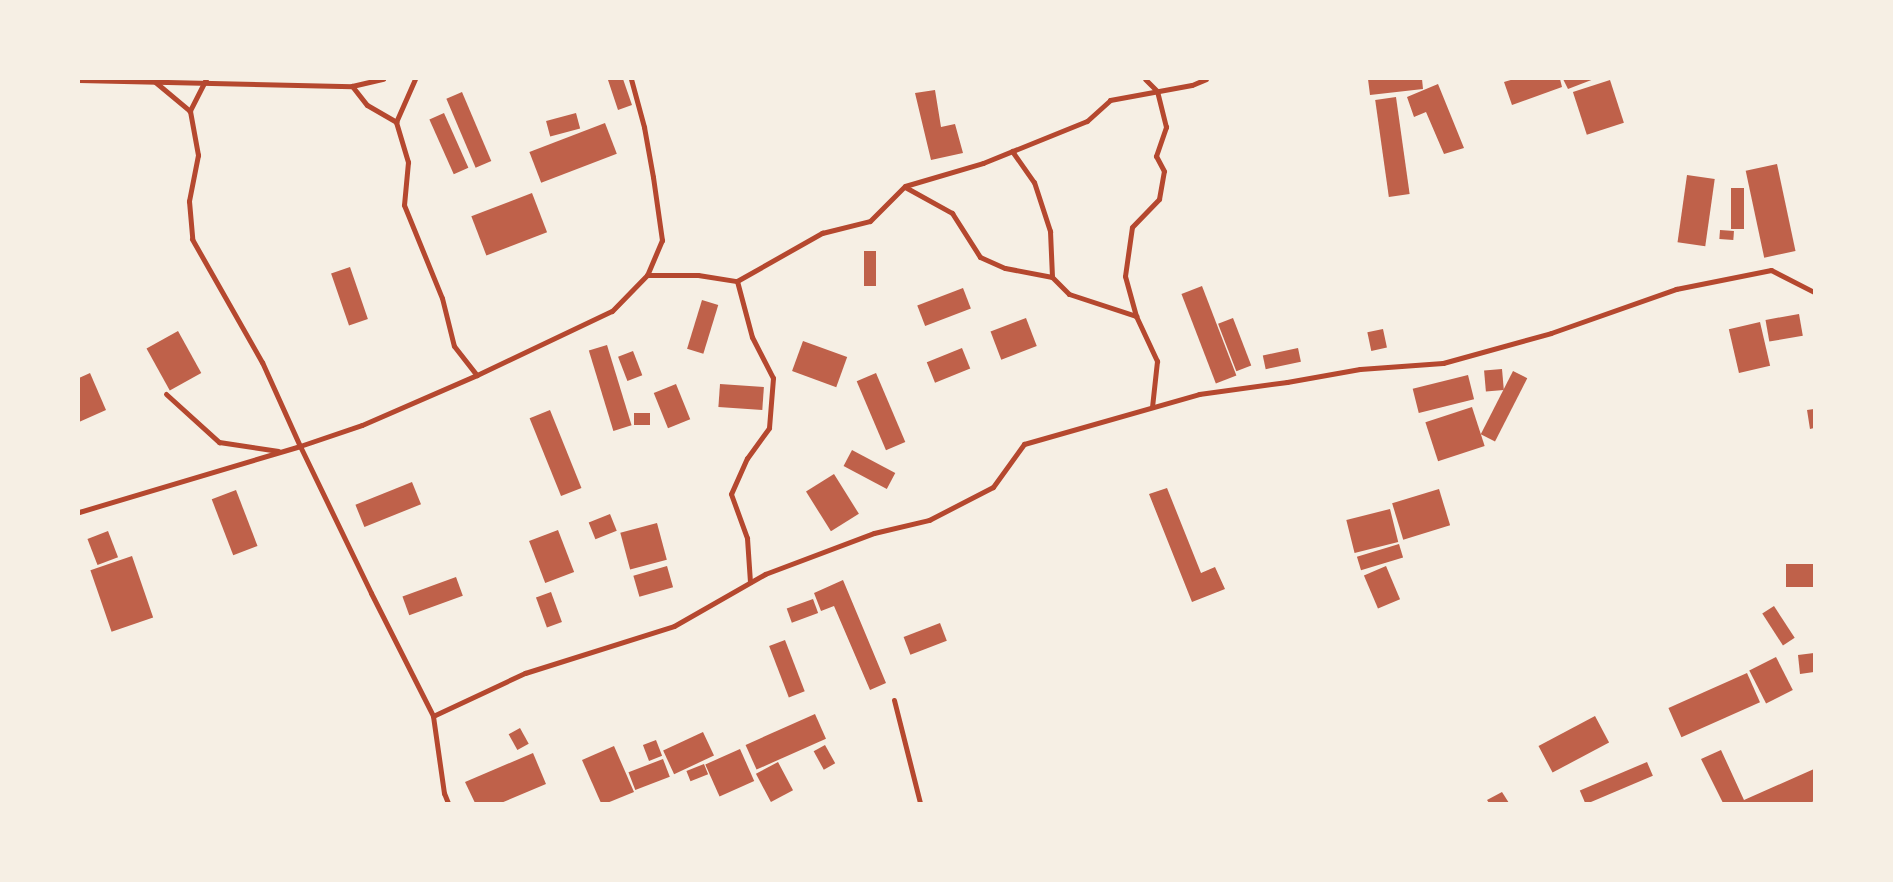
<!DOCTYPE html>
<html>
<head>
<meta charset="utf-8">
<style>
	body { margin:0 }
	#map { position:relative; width:1893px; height:882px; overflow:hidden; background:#f6efe4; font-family:Georgia,serif }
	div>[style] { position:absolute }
	.building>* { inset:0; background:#bf614a; transform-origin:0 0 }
	.minor>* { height:5px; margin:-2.5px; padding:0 2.5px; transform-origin:2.5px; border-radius:2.5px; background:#b5482f }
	span { translate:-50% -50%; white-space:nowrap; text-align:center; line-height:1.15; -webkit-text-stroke:5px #f6efe4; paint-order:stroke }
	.frame { position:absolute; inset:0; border:80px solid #f6efe4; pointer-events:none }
</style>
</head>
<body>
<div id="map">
	<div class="building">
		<div style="clip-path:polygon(613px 79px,623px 79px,632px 105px,618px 110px,608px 80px)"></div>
		<div style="clip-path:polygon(1368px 79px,1422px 79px,1423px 89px,1370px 95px)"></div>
		<div style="clip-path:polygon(1514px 79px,1560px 79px,1562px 87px,1512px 105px,1504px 82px)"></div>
		<div style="clip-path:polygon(1563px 79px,1594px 79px,1568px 89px)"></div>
		<div style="left:1610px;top:80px;width:45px;height:39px;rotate:72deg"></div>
		<div style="clip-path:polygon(1438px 84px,1464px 148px,1444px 154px,1426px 112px,1414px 117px,1407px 97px)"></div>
		<div style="clip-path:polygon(935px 90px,941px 127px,955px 124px,963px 153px,931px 160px,915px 93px)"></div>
		<div style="left:462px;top:92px;width:75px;height:17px;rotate:67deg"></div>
		<div style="left:1396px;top:97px;width:98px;height:21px;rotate:82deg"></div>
		<div style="left:444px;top:113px;width:60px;height:16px;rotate:66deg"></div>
		<div style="left:576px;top:113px;width:16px;height:31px;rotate:75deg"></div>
		<div style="left:605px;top:123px;width:33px;height:81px;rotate:69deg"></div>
		<div style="left:1777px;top:164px;width:89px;height:32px;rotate:78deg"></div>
		<div style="left:1687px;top:175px;width:28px;height:68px;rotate:8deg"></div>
		<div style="left:1731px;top:188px;width:13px;height:41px"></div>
		<div style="left:532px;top:193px;width:42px;height:65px;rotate:69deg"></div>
		<div style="left:1720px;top:230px;width:14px;height:9px;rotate:4deg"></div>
		<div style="left:864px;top:251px;width:12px;height:35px"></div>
		<div style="left:350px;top:267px;width:55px;height:20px;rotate:71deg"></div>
		<div style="left:1202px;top:286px;width:96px;height:22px;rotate:69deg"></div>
		<div style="left:963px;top:288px;width:22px;height:49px;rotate:69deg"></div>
		<div style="left:702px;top:300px;width:17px;height:51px;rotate:17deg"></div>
		<div style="left:1799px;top:314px;width:22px;height:34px;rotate:80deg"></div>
		<div style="left:1026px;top:318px;width:30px;height:38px;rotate:69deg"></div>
		<div style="left:1233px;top:318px;width:51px;height:16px;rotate:69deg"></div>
		<div style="left:1760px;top:322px;width:45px;height:32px;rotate:77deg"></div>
		<div style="left:1383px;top:329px;width:19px;height:16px;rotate:78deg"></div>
		<div style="left:178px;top:331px;width:48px;height:36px;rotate:61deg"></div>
		<div style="left:803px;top:341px;width:47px;height:32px;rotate:20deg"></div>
		<div style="left:607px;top:345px;width:84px;height:19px;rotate:73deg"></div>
		<div style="left:962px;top:348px;width:22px;height:38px;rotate:68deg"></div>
		<div style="left:1298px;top:348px;width:14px;height:36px;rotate:78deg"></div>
		<div style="left:633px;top:351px;width:26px;height:16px;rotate:69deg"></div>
		<div style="left:1502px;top:369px;width:21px;height:18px;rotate:85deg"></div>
		<div style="left:1513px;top:371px;width:16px;height:71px;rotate:27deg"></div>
		<div style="clip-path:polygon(90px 373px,106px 410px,79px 422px,79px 378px)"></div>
		<div style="left:876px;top:373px;width:75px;height:21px;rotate:67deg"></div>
		<div style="left:1468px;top:375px;width:25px;height:57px;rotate:76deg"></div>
		<div style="left:676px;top:384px;width:38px;height:24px;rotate:68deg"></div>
		<div style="left:720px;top:384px;width:44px;height:23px;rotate:4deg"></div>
		<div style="left:1472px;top:407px;width:41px;height:49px;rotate:72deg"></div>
		<div style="clip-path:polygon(1814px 409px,1814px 428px,1810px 429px,1807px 410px)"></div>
		<div style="left:550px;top:410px;width:84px;height:22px;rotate:68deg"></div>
		<div style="left:650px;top:413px;width:12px;height:16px;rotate:90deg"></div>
		<div style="left:852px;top:450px;width:49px;height:18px;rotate:28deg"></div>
		<div style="left:834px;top:474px;width:47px;height:33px;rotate:58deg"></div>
		<div style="left:412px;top:482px;width:24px;height:61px;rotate:68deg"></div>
		<div style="clip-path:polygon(1167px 488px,1201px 573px,1215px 567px,1225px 589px,1192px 602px,1149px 494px)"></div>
		<div style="left:1439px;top:489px;width:38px;height:49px;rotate:73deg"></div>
		<div style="left:236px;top:490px;width:60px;height:26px;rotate:69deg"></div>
		<div style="left:1390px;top:509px;width:34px;height:45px;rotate:76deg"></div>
		<div style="left:610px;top:514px;width:18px;height:23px;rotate:68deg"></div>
		<div style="left:657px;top:523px;width:38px;height:38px;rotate:75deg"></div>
		<div style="left:558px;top:530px;width:45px;height:31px;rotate:69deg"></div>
		<div style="left:108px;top:531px;width:28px;height:22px;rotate:69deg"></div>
		<div style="left:1399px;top:544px;width:14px;height:44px;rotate:73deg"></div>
		<div style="left:132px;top:556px;width:65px;height:44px;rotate:71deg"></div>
		<div style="left:1786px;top:564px;width:28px;height:23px"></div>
		<div style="left:667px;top:566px;width:22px;height:35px;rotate:74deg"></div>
		<div style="left:1386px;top:566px;width:36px;height:24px;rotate:67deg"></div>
		<div style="left:456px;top:577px;width:20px;height:57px;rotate:70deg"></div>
		<div style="clip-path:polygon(843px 580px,886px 683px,870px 690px,834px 606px,821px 611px,814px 593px)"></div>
		<div style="left:551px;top:592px;width:32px;height:16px;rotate:70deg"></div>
		<div style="left:813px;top:599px;width:15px;height:28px;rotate:70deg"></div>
		<div style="left:1774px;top:606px;width:38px;height:14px;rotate:57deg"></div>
		<div style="left:940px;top:623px;width:19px;height:39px;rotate:69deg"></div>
		<div style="left:785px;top:640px;width:55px;height:17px;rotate:69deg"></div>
		<div style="clip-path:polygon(1814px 653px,1814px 672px,1800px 674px,1798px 655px)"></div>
		<div style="left:1776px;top:657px;width:37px;height:30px;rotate:63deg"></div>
		<div style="left:1747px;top:673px;width:32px;height:86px;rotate:66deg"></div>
		<div style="left:815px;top:714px;width:27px;height:76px;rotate:66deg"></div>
		<div style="left:1595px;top:716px;width:30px;height:64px;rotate:62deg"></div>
		<div style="left:520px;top:728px;width:18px;height:13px;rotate:61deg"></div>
		<div style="left:703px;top:732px;width:26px;height:44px;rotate:65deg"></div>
		<div style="left:656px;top:740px;width:17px;height:14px;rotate:69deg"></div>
		<div style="left:825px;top:745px;width:21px;height:13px;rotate:61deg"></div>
		<div style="clip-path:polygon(614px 746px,634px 792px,607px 803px,601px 803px,582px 760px)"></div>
		<div style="left:740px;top:749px;width:35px;height:38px;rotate:66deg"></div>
		<div style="clip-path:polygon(1721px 750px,1744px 800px,1814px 769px,1814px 801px,1810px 803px,1723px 803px,1701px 759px)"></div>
		<div style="clip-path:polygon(533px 753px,546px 784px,501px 803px,475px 803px,465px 782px)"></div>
		<div style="left:663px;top:759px;width:19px;height:37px;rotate:69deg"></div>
		<div style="left:778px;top:762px;width:32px;height:25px;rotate:62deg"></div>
		<div style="left:1647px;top:762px;width:15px;height:73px;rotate:67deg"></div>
		<div style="left:704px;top:764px;width:11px;height:19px;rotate:68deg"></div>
		<div style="clip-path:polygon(1502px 792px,1509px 803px,1489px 803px,1487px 800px)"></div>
	</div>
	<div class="minor">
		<div style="left:206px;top:79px;width:36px;rotate:117deg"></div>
		<div style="left:190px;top:111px;width:45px;rotate:79.7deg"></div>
		<div style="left:198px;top:155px;width:47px;rotate:101.1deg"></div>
		<div style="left:189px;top:201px;width:38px;rotate:85deg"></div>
		<div style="left:192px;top:239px;width:142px;rotate:60.4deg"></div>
		<div style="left:262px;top:362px;width:92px;rotate:65.7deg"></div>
		<div style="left:300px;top:446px;width:65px;rotate:-18.7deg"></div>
		<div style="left:362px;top:425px;width:125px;rotate:-23.5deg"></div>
		<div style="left:477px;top:375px;width:149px;rotate:-25.4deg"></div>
		<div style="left:612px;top:311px;width:50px;rotate:-45.8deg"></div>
		<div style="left:647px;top:275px;width:51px"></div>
		<div style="left:698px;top:275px;width:39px;rotate:9deg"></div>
		<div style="left:737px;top:281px;width:98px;rotate:-29.5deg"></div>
		<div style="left:822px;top:233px;width:49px;rotate:-14deg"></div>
		<div style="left:870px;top:221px;width:49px;rotate:-45deg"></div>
		<div style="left:905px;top:186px;width:81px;rotate:-16.4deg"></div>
		<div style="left:983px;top:163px;width:112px;rotate:-22deg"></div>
		<div style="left:1087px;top:121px;width:31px;rotate:-42deg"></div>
		<div style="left:1110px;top:100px;width:83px;rotate:-10.4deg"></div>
		<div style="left:1192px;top:85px;width:15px;rotate:-23deg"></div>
		<div style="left:631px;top:79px;width:50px;rotate:74.8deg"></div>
		<div style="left:644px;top:127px;width:51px;rotate:79.8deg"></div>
		<div style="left:653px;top:177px;width:64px;rotate:81.9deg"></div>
		<div style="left:662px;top:240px;width:38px;rotate:113deg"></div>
		<div style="left:79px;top:80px;width:273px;rotate:1.3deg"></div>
		<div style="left:352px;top:86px;width:32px;rotate:-13deg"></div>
		<div style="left:154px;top:81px;width:47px;rotate:39.8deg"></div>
		<div style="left:352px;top:86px;width:24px;rotate:52deg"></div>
		<div style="left:367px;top:105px;width:34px;rotate:30deg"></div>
		<div style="left:396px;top:122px;width:42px;rotate:73.3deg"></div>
		<div style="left:408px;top:162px;width:43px;rotate:95.3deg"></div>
		<div style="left:404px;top:205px;width:100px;rotate:67.8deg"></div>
		<div style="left:442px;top:298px;width:49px;rotate:76deg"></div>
		<div style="left:454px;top:346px;width:37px;rotate:52deg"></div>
		<div style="left:396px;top:122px;width:47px;rotate:-66.2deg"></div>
		<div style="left:1012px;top:151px;width:38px;rotate:55deg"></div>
		<div style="left:1034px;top:182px;width:52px;rotate:71.9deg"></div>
		<div style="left:1050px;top:231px;width:46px;rotate:87.5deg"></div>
		<div style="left:905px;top:187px;width:54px;rotate:29deg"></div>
		<div style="left:952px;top:213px;width:52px;rotate:57.5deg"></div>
		<div style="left:980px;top:257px;width:27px;rotate:24deg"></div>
		<div style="left:1005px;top:268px;width:48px;rotate:10.8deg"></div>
		<div style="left:1052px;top:277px;width:24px;rotate:45deg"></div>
		<div style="left:1069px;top:294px;width:71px;rotate:18.2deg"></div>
		<div style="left:1136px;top:316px;width:50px;rotate:65deg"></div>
		<div style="left:1157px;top:361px;width:46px;rotate:96.2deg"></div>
		<div style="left:737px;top:281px;width:58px;rotate:75deg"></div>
		<div style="left:752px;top:337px;width:46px;rotate:62.9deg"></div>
		<div style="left:773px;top:378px;width:50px;rotate:94.6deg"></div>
		<div style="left:769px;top:428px;width:37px;rotate:126deg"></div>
		<div style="left:747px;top:458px;width:39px;rotate:114deg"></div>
		<div style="left:731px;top:494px;width:47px;rotate:70deg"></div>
		<div style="left:747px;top:538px;width:44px;rotate:86.1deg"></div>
		<div style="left:1136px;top:316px;width:41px;rotate:-105.4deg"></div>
		<div style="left:1125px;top:276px;width:49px;rotate:-81.9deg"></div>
		<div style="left:1132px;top:227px;width:39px;rotate:-46deg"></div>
		<div style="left:1159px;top:199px;width:28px;rotate:-80deg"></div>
		<div style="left:1164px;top:171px;width:17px;rotate:-118deg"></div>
		<div style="left:1156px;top:156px;width:31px;rotate:-71deg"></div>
		<div style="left:1166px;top:127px;width:37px;rotate:-104deg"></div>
		<div style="left:1157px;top:91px;width:17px;rotate:-135deg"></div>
		<div style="left:166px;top:394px;width:72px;rotate:42.2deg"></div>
		<div style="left:219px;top:442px;width:60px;rotate:8.7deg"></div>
		<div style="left:79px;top:512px;width:231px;rotate:-16.6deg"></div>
		<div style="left:300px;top:446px;width:163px;rotate:64.2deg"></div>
		<div style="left:371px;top:593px;width:138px;rotate:63.2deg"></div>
		<div style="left:433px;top:716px;width:78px;rotate:81.9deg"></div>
		<div style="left:444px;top:793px;width:11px;rotate:68deg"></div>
		<div style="left:894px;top:700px;width:106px;rotate:75.8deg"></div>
		<div style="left:433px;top:716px;width:102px;rotate:-25.1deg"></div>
		<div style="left:525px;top:673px;width:156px;rotate:-17.5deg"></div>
		<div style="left:674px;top:626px;width:105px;rotate:-29.7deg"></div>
		<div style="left:765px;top:574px;width:116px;rotate:-20.6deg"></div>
		<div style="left:874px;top:533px;width:57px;rotate:-13.3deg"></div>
		<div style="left:929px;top:520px;width:72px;rotate:-27.3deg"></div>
		<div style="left:993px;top:487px;width:53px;rotate:-54.2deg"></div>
		<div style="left:1024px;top:444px;width:182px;rotate:-15.9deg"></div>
		<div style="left:1199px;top:394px;width:89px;rotate:-7.8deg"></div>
		<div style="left:1287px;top:382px;width:74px;rotate:-10.1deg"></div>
		<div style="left:1360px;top:369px;width:83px;rotate:-4.1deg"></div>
		<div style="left:1443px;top:363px;width:112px;rotate:-15.5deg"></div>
		<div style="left:1551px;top:333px;width:133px;rotate:-19.4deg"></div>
		<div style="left:1676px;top:289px;width:97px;rotate:-11.3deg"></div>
		<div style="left:1771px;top:270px;width:48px;rotate:27.1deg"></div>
	</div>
	<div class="frame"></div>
</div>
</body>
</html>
